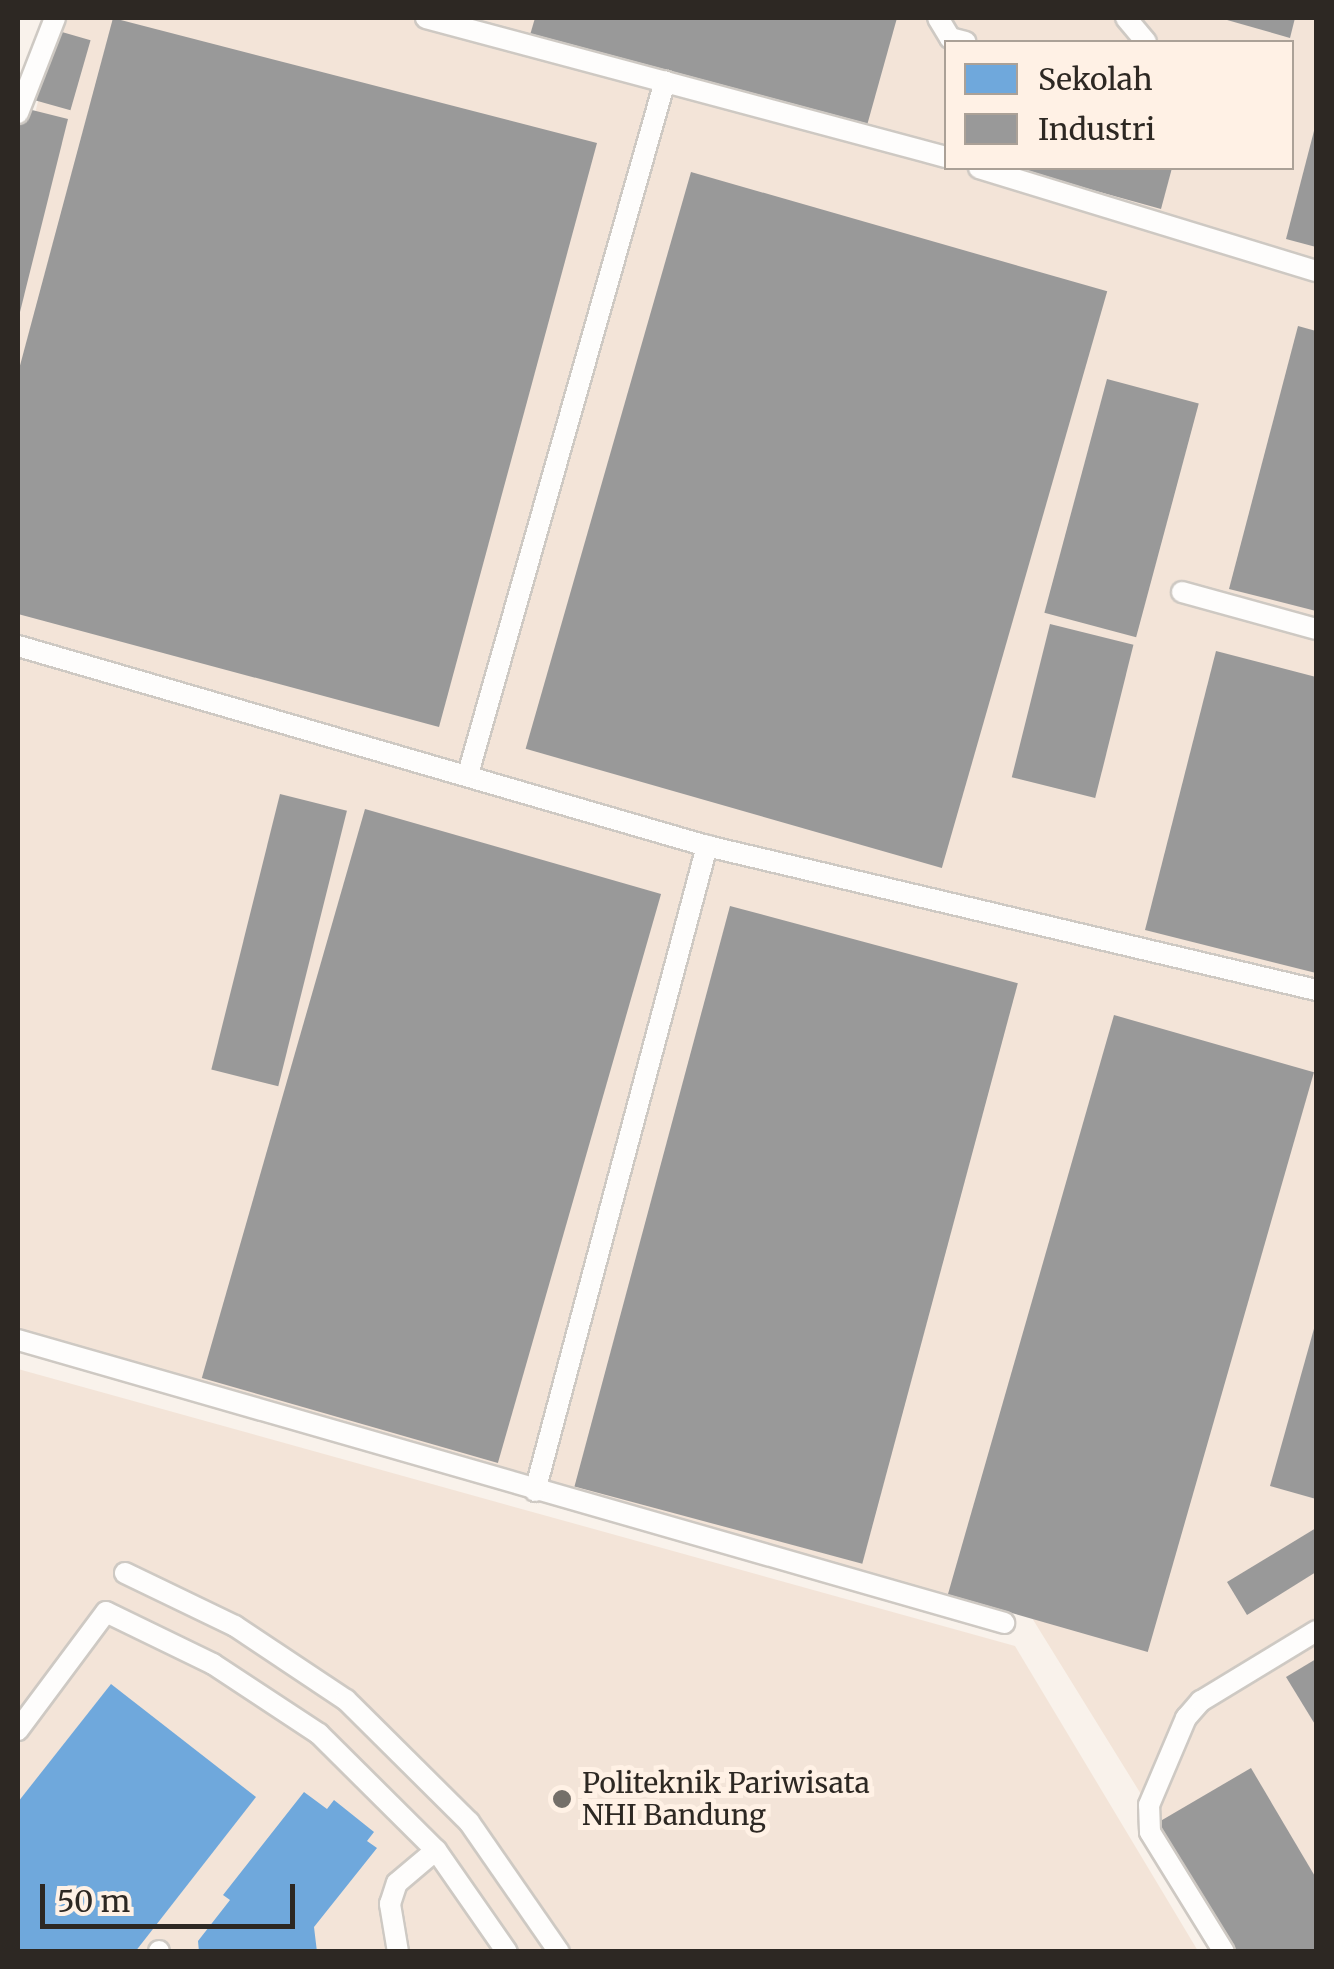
<!DOCTYPE html>
<html>
<head>
<meta charset="utf-8">
<style>
	body { margin:0 }
	#map { position:relative; width:1334px; height:1969px; overflow:hidden; background:#f9f2eb; font-family:Merriweather,serif }
	div>[style] { position:absolute }
	.built>* { inset:0; background:#f3e4d8 }
	.schools>* { inset:0; background:#6fa8dc }
	.industry>* { inset:0; background:#999; transform-origin:0 0 }
	.roads { filter:drop-shadow(2px 0 #cec9c3) drop-shadow(-2px 0 #cec9c3) drop-shadow(0 2px #cec9c3) drop-shadow(0 -2px #cec9c3) }
	.service>* { height:20px; margin:-10px; padding:0 10px; transform-origin:10px; border-radius:10px; background:#fefdfc }
	.dots>* { width:28px; height:28px; translate:-50% -50%; box-sizing:border-box; border:5px solid #fff1e5; border-radius:50% }
	span { translate:-50% -50%; white-space:nowrap; text-align:center; line-height:1.15; -webkit-text-stroke:10px #fff1e5; paint-order:stroke }
	.poi-label { font-size:28px; color:#2d2823 }
	.left { translate:0 -50%; text-align:left }
	.frame { position:absolute; inset:0; border:20px solid #2d2823; pointer-events:none }
	.legend { position:absolute; left:944px; top:40px; width:350px; height:130px; box-sizing:border-box; background:#fff1e5; border:2px solid #aba197; margin:0; padding:12px 18px; list-style:none; font-size:30px; color:#2d2823 }
	.legend li { display:flex; align-items:center; gap:20px; height:50px }
	.legend b { width:50px; border:2px solid #aba197 }
	.scale { position:absolute; left:40px; top:1884px; width:255px; height:45px; box-sizing:border-box; border:5px solid #2d2823; border-top:0; padding-left:12px; font-size:30px; line-height:35px; white-space:nowrap; color:#2d2823; -webkit-text-stroke:8px #fff1e5; paint-order:stroke }
</style>
</head>
<body>
<div id="map">
	<div class="built">
		<div style="clip-path:polygon(evenodd,59px 18px,1316px 18px,1316px 1951px,1238px 1951px,1032px 1618px,18px 1334px,18px 181px,59px 18px,946px 42px,1292px 42px,1292px 168px,946px 168px,946px 42px)"></div>
		<div style="clip-path:polygon(18px 1369px,1015px 1646px,1198px 1951px,18px 1951px)"></div>
	</div>
	<div class="schools">
		<div style="clip-path:polygon(111px 1684px,256px 1797px,135px 1952px,18px 1952px,18px 1802px)"></div>
		<div style="clip-path:polygon(304px 1792px,327px 1809px,334px 1800px,374px 1832px,367px 1841px,377px 1848px,314px 1927px,317px 1952px,199px 1952px,198px 1941px,230px 1900px,223px 1895px)"></div>
	</div>
	<div class="industry">
		<div style="clip-path:polygon(113px 18px,597px 143px,439px 727px,18px 614px,18px 373px)"></div>
		<div style="clip-path:polygon(535px 18px,897px 18px,866px 129px,530px 35px)"></div>
		<div style="clip-path:polygon(1220px 18px,1295px 18px,1290px 38px)"></div>
		<div style="left:55px;top:30px;width:37px;height:73px;rotate:16deg"></div>
		<div style="clip-path:polygon(24px 108px,68px 119px,19px 316px,18px 133px)"></div>
		<div style="clip-path:polygon(1315px 127px,1316px 127px,1316px 247px,1286px 239px)"></div>
		<div style="clip-path:polygon(1013px 168px,1172px 168px,1161px 209px)"></div>
		<div style="left:691px;top:172px;width:433px;height:600px;rotate:16deg"></div>
		<div style="clip-path:polygon(1298px 326px,1316px 331px,1316px 611px,1229px 589px)"></div>
		<div style="left:1107px;top:379px;width:95px;height:242px;rotate:15deg"></div>
		<div style="left:1050px;top:624px;width:86px;height:158px;rotate:14deg"></div>
		<div style="clip-path:polygon(1216px 651px,1316px 677px,1316px 973px,1145px 930px)"></div>
		<div style="left:280px;top:794px;width:69px;height:284px;rotate:14deg"></div>
		<div style="left:365px;top:809px;width:308px;height:592px;rotate:16deg"></div>
		<div style="left:730px;top:906px;width:298px;height:601px;rotate:15deg"></div>
		<div style="left:1114px;top:1015px;width:208px;height:603px;rotate:16deg"></div>
		<div style="clip-path:polygon(1315px 1325px,1316px 1325px,1316px 1499px,1270px 1486px)"></div>
		<div style="clip-path:polygon(1316px 1528px,1316px 1572px,1247px 1615px,1227px 1582px)"></div>
		<div style="clip-path:polygon(1316px 1659px,1316px 1726px,1286px 1677px)"></div>
		<div style="clip-path:polygon(1251px 1768px,1316px 1878px,1316px 1952px,1233px 1952px,1157px 1823px)"></div>
	</div>
	<div class="roads">
		<div class="service">
			<div style="left:426px;top:18px;width:538px;rotate:14.97deg"></div>
			<div style="left:938px;top:18px;width:23px;rotate:59deg"></div>
			<div style="left:950px;top:38px;width:16px;rotate:14deg"></div>
			<div style="left:1126px;top:18px;width:31px;rotate:50deg"></div>
			<div style="left:18px;top:113px;width:102px;rotate:-68.7deg"></div>
			<div style="left:979px;top:168px;width:352px;rotate:17deg"></div>
			<div style="left:1182px;top:592px;width:139px;rotate:15.4deg"></div>
			<div style="left:18px;top:646px;width:717px;rotate:16.19deg"></div>
			<div style="left:707px;top:846px;width:626px;rotate:13.3deg"></div>
			<div style="left:468px;top:774px;width:720px;rotate:-74.13deg"></div>
			<div style="left:18px;top:1340px;width:1026px;rotate:16.01deg"></div>
			<div style="left:535px;top:1491px;width:668px;rotate:-75.07deg"></div>
			<div style="left:125px;top:1573px;width:122px;rotate:25.7deg"></div>
			<div style="left:235px;top:1626px;width:133px;rotate:33.7deg"></div>
			<div style="left:346px;top:1700px;width:173px;rotate:44.8deg"></div>
			<div style="left:469px;top:1822px;width:158px;rotate:55.3deg"></div>
			<div style="left:18px;top:1730px;width:147px;rotate:-53.3deg"></div>
			<div style="left:106px;top:1612px;width:119px;rotate:25.9deg"></div>
			<div style="left:213px;top:1664px;width:127px;rotate:33.4deg"></div>
			<div style="left:319px;top:1734px;width:165px;rotate:44.8deg"></div>
			<div style="left:436px;top:1850px;width:124px;rotate:55.2deg"></div>
			<div style="left:159px;top:1952px;width:1px;rotate:-90deg"></div>
			<div style="left:398px;top:1952px;width:49px;rotate:-99.5deg"></div>
			<div style="left:390px;top:1904px;width:22px;rotate:-72deg"></div>
			<div style="left:397px;top:1883px;width:51px;rotate:-40.2deg"></div>
			<div style="left:1224px;top:1952px;width:141px;rotate:-121.7deg"></div>
			<div style="left:1150px;top:1832px;width:27px;rotate:-92deg"></div>
			<div style="left:1149px;top:1805px;width:95px;rotate:-67deg"></div>
			<div style="left:1186px;top:1718px;width:23px;rotate:-49deg"></div>
			<div style="left:1201px;top:1701px;width:135px;rotate:-31.3deg"></div>
		</div>
	</div>
	<div class="dots">
		<div style="left:562px;top:1799px;background:#746f69"></div>
	</div>
	<div class="poi-label">
		<span class="left" style="left:582px;top:1799px">Politeknik Pariwisata<br>NHI Bandung</span>
	</div>
	<div class="frame"></div>
	<ul class="legend">
	<li><b style="height:28px;background:#6fa8dc"></b>Sekolah</li>
	<li><b style="height:28px;background:#999"></b>Industri</li>
	</ul>
	<div class="scale">50 m</div>
</div>
</body>
</html>
